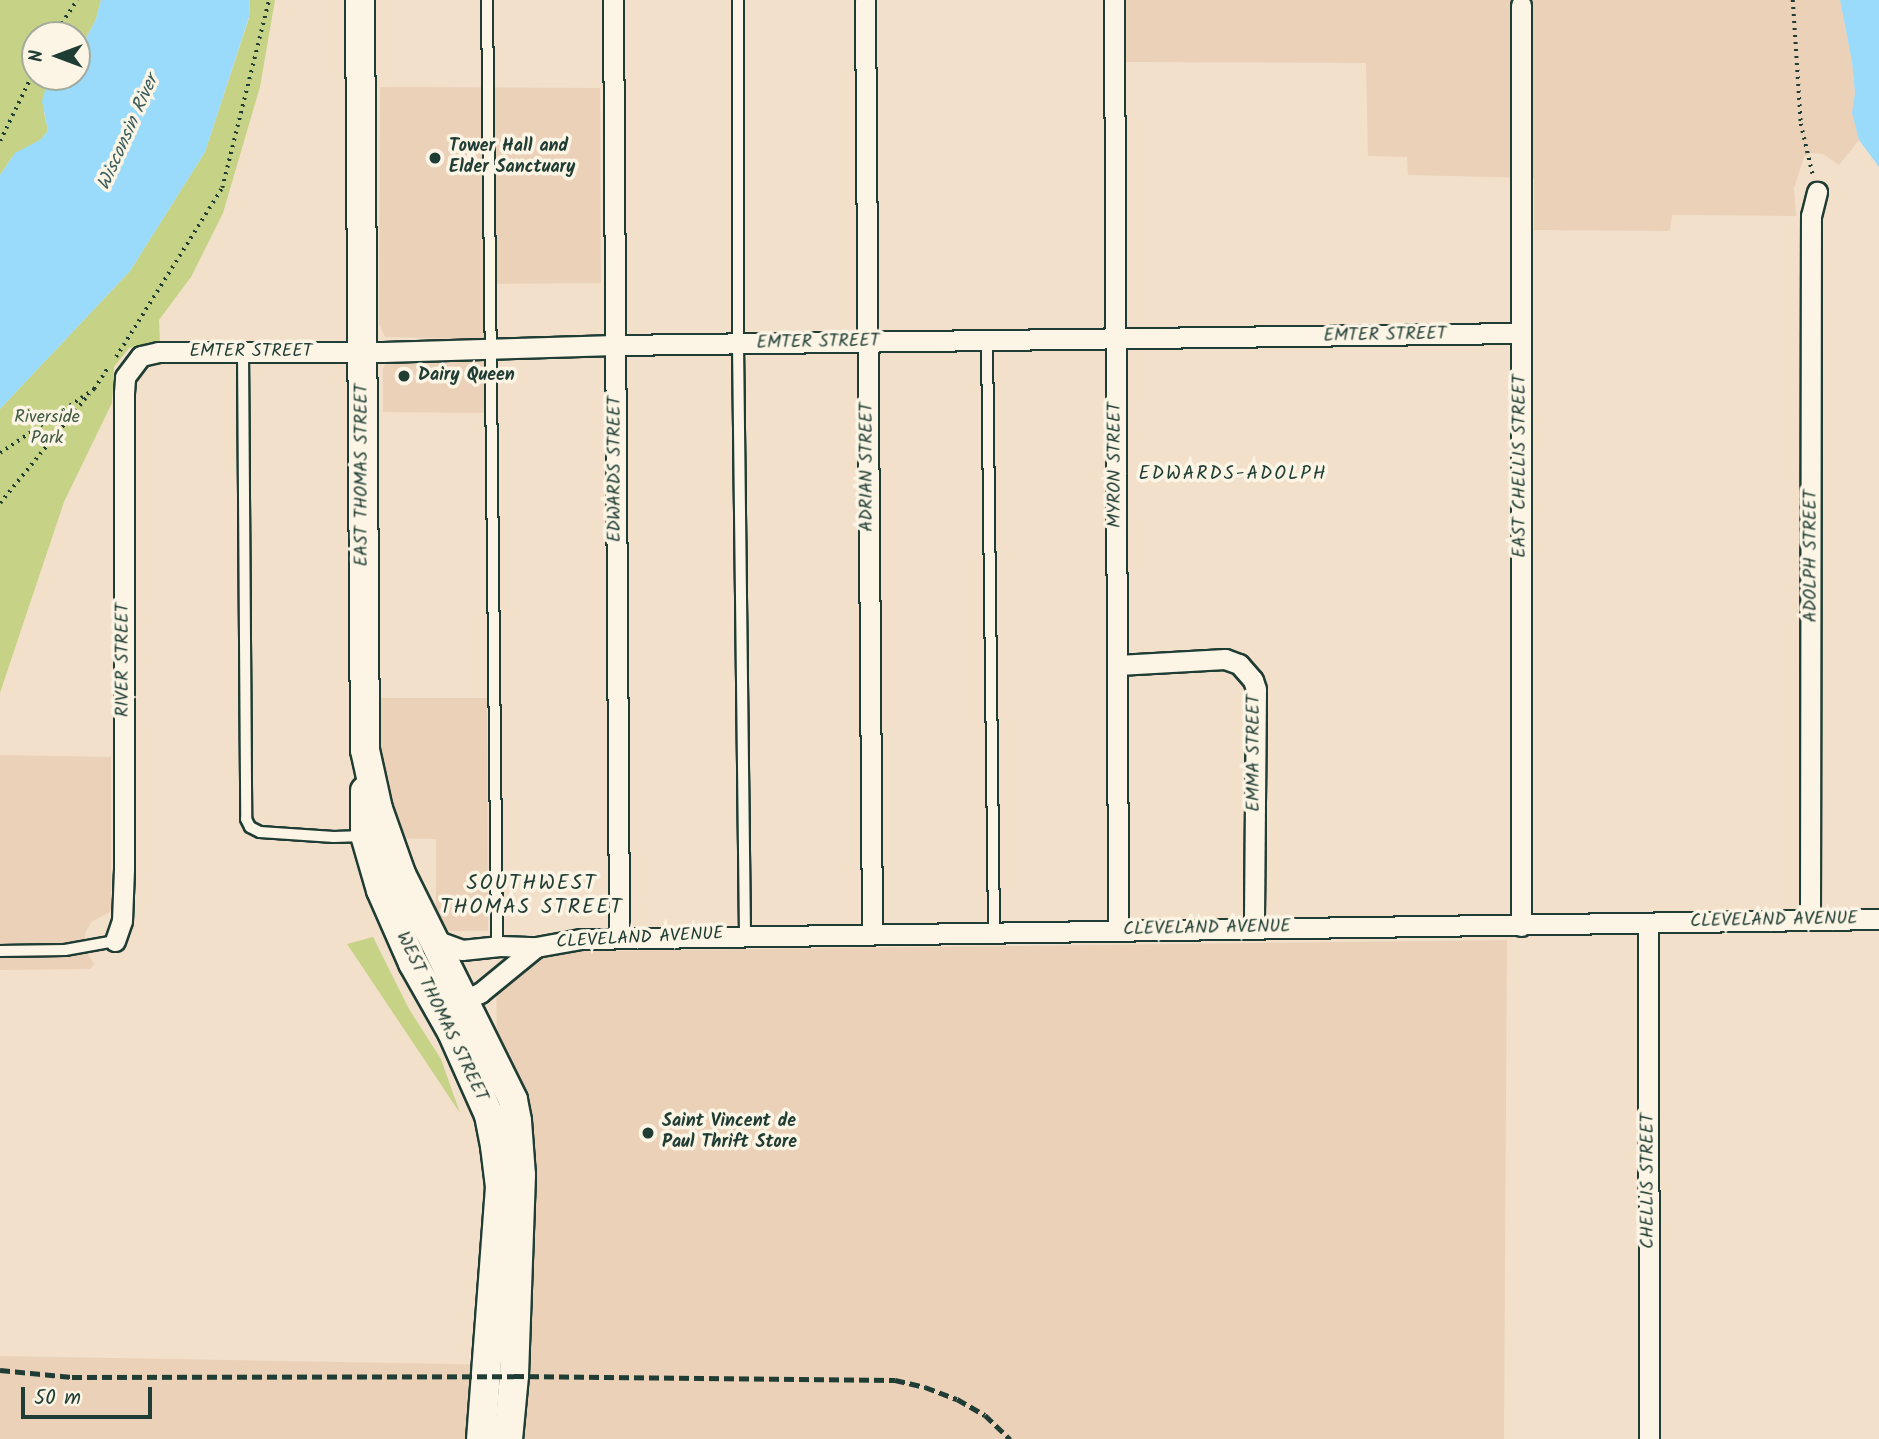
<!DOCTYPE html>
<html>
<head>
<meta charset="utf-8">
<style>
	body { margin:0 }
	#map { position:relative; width:1879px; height:1439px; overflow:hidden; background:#f2e0cb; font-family:Kalam,sans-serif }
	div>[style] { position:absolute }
	.built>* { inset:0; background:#ebd1b8; transform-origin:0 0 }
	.green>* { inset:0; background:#c6d386 }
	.water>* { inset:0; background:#9adbfc }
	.path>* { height:3.5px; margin-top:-1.75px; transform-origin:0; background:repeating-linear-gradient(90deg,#1f3d34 0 2px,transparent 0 7px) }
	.roads { filter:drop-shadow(2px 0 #1f3d34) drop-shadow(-2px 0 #1f3d34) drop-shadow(0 2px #1f3d34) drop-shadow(0 -2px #1f3d34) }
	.service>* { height:10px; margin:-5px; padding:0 5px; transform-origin:5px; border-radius:5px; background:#fcf5e5 }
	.minor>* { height:19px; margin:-9.5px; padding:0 9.5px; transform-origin:9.5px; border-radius:9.5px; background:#fcf5e5 }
	.secondary>* { height:28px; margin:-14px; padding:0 14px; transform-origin:14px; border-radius:14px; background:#fcf5e5 }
	.rail>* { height:5px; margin-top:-2.5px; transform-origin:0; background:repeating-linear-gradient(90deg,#1f3d34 0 10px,transparent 0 15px) }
	.dots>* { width:19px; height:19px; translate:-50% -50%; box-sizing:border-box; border:4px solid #fcf5e5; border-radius:50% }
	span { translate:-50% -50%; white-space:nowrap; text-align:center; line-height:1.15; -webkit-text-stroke:7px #fcf5e5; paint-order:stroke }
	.poi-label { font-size:18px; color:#1f3d34; font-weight:700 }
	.left { translate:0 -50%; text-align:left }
	.street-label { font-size:18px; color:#1f3d34 }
	.park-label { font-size:18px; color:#405b44 }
	.water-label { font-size:19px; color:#385d5c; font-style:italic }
	.neighbourhood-label { font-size:19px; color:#1f3d34; letter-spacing:2px }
	.quarter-label { font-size:21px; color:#1f3d34; letter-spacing:2px }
	.north { position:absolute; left:21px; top:21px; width:70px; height:70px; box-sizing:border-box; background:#fcf5e5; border:2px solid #a4ab9e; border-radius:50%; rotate:270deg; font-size:19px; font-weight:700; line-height:28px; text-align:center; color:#1f3d34 }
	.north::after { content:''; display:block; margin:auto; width:24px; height:32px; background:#1f3d34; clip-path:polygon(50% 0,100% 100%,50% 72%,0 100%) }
	.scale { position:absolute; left:21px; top:1387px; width:131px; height:32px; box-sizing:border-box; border:4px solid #1f3d34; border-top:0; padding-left:9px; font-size:21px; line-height:24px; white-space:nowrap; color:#1f3d34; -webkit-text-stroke:5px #fcf5e5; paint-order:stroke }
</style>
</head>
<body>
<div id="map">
	<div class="built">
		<div style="clip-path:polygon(1124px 0,1840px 0,1852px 62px,1855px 94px,1852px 113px,1859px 140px,1839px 165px,1823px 154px,1811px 153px,1804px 157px,1794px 188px,1796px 216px,1672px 215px,1670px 231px,1534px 230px,1534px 178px,1408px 175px,1407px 157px,1368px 156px,1366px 63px,1125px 62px)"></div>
		<div style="clip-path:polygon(380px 87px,600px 88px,601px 283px,484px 284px,484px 339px,385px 337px,379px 323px)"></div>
		<div style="clip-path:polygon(484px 359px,484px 413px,383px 412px,383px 369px,386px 362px)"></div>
		<div style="clip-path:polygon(381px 698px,487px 698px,488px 931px,436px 931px,436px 839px,381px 838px)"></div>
		<div style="clip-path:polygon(0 755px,111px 757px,111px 907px,110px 912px,91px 922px,85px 933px,85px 949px,94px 964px,90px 969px,0 970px)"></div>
		<div style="clip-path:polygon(1507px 940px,1504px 1439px,502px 1439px,496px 968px,503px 956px,515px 952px)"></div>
		<div style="left:0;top:1356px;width:480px;height:83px;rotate:1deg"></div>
	</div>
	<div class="green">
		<div style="clip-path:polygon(0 0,101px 0,96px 19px,77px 56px,77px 35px,35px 35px,35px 77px,57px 77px,47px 87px,44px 113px,48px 131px,40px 140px,12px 157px,0 175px)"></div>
		<div style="clip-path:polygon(250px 0,275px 0,260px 87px,223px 213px,191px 277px,159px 320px,160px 342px,129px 348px,114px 367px,112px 403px,64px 502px,0 693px,0 409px,130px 271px,205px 152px,249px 18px)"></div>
		<div style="clip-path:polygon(373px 937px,409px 1009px,441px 1059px,460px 1113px,347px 944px)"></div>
	</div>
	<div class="water">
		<div style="clip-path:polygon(101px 0,250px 0,249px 17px,205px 152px,130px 271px,0 409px,0 175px,15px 153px,40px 140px,48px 131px,42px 101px,45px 91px,57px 77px,77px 77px,77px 56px,96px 19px)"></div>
		<div style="clip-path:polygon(1840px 0,1879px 0,1879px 167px,1859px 140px,1852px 113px,1855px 93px,1852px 62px)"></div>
	</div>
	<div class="path">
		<div style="left:1793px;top:0;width:124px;rotate:86.3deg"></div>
		<div style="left:1801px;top:124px;width:52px;rotate:76.8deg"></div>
		<div style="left:54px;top:35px;width:42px;rotate:-56.7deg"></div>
		<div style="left:0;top:141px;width:80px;rotate:-64.1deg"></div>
		<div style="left:116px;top:357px;width:199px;rotate:-57.9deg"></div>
		<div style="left:222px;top:188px;width:194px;rotate:-76deg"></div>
		<div style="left:0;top:453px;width:114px;rotate:-34.2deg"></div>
		<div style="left:94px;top:389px;width:24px;rotate:-57deg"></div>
		<div style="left:0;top:503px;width:141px;rotate:-50.8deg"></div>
	</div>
	<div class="roads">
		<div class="service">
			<div style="left:487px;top:0;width:947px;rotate:89.39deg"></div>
			<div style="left:738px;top:0;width:344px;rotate:90deg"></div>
			<div style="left:738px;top:344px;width:591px;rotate:89.32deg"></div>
			<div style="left:987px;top:341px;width:591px;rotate:89.32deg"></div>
			<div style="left:243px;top:352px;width:467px;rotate:89.6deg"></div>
			<div style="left:246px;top:819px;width:9px;rotate:63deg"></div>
			<div style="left:250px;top:827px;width:11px;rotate:27deg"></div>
			<div style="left:260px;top:832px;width:74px;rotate:3.9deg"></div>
			<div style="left:334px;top:837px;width:30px;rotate:-2deg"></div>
			<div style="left:0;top:951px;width:65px;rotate:-0.9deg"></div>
			<div style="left:65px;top:950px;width:51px;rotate:-10.2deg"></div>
		</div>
		<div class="minor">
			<div style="left:613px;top:0;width:937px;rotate:89.63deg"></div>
			<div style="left:865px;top:0;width:934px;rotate:89.57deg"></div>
			<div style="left:1114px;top:0;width:930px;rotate:89.75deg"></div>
			<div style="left:1521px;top:5px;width:921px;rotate:90deg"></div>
			<div style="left:1118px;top:665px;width:107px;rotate:-3.2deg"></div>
			<div style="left:1225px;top:659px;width:15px;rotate:20deg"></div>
			<div style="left:1239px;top:664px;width:21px;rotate:49deg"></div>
			<div style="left:1253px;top:680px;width:9px;rotate:72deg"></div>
			<div style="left:1256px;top:689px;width:239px;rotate:90.5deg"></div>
			<div style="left:1810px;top:920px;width:704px;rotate:-89.92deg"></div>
			<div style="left:1811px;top:216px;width:25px;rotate:-76deg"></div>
			<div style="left:1648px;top:924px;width:515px;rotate:89.89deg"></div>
			<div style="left:432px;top:939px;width:32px;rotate:20deg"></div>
			<div style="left:462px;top:950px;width:38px;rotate:-6deg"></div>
			<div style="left:500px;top:946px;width:36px;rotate:2deg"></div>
			<div style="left:115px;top:941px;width:21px;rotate:-71deg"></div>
			<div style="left:122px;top:921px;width:53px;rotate:-87.8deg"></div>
			<div style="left:124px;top:868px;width:475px;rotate:-90deg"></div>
			<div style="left:124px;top:393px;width:16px;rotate:-86deg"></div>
			<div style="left:125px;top:377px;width:26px;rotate:-53deg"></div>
			<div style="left:141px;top:356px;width:17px;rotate:-13deg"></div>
			<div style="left:158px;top:352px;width:225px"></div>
			<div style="left:383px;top:352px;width:232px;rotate:-1.7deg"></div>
			<div style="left:615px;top:345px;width:906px;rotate:-0.76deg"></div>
			<div style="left:453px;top:1005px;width:30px;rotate:-24deg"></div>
			<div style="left:480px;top:993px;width:72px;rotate:-39.4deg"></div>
			<div style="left:536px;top:947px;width:46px;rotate:-10.1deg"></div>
			<div style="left:581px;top:939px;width:1298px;rotate:-0.88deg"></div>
		</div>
		<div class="secondary">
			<div style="left:360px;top:0;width:750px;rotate:89.62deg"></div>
			<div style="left:365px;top:750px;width:60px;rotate:77.6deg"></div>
			<div style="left:378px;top:809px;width:69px;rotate:70.5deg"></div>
			<div style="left:401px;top:874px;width:252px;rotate:63.6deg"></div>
			<div style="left:513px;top:1100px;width:21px;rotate:79deg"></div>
			<div style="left:517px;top:1121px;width:54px;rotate:85.8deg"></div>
			<div style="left:521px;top:1175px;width:201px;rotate:92deg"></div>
			<div style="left:514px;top:1376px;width:63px;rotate:95.4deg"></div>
			<div style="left:365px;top:791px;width:44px;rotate:90deg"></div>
			<div style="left:365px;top:835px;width:57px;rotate:73.8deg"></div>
			<div style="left:381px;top:890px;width:80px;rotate:66.3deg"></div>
			<div style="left:413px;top:963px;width:79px;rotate:60.5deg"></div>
			<div style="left:452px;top:1032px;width:91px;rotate:66deg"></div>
			<div style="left:489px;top:1115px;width:32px;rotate:79deg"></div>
			<div style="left:495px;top:1146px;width:41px;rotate:83deg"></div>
			<div style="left:500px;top:1187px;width:253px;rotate:94.3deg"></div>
		</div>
	</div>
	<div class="rail">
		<div style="left:0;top:1370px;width:72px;rotate:5.6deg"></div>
		<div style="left:72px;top:1377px;width:442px;rotate:-0.1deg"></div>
		<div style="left:514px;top:1376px;width:381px;rotate:0.6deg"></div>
		<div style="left:895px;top:1380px;width:31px;rotate:13deg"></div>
		<div style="left:925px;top:1387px;width:34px;rotate:21deg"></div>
		<div style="left:957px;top:1399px;width:32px;rotate:30deg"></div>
		<div style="left:985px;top:1415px;width:35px;rotate:44deg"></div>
	</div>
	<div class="dots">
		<div style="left:435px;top:158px;background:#1f3d34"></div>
		<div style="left:404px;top:376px;background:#1f3d34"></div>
		<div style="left:648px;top:1133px;background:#1f3d34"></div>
	</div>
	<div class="poi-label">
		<span class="left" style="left:449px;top:158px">Tower Hall and<br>Elder Sanctuary</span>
		<span class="left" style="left:418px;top:376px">Dairy Queen</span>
		<span class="left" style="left:662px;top:1133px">Saint Vincent de<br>Paul Thrift Store</span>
	</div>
	<div class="street-label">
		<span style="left:1385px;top:336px;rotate:-1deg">EMTER STREET</span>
		<span style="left:818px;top:343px;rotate:-1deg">EMTER STREET</span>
		<span style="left:251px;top:352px">EMTER STREET</span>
		<span style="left:1116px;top:465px;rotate:-90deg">MYRON STREET</span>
		<span style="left:1521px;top:466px;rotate:-90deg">EAST CHELLIS STREET</span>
		<span style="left:868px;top:467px;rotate:-90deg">ADRIAN STREET</span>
		<span style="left:616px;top:469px;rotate:-90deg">EDWARDS STREET</span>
		<span style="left:363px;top:475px;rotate:-90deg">EAST THOMAS STREET</span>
		<span style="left:1812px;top:556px;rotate:-90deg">ADOLPH STREET</span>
		<span style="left:124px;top:660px;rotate:-90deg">RIVER STREET</span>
		<span style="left:1255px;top:753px;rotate:-90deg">EMMA STREET</span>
		<span style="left:1774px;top:921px;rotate:-1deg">CLEVELAND AVENUE</span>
		<span style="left:1207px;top:929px;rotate:-1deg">CLEVELAND AVENUE</span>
		<span style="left:640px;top:939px;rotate:-3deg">CLEVELAND AVENUE</span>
		<span style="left:441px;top:1017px;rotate:64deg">WEST THOMAS STREET</span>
		<span style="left:1649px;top:1181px;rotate:-90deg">CHELLIS STREET</span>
	</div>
	<div class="park-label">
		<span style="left:47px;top:429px">Riverside<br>Park</span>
	</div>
	<div class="water-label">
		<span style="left:129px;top:133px;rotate:-66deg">Wisconsin River</span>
	</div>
	<div class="neighbourhood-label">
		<span style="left:1233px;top:475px">EDWARDS-ADOLPH</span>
	</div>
	<div class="quarter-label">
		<span style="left:532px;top:896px">SOUTHWEST<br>THOMAS STREET</span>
	</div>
	<div class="north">N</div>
	<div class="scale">50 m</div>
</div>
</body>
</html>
